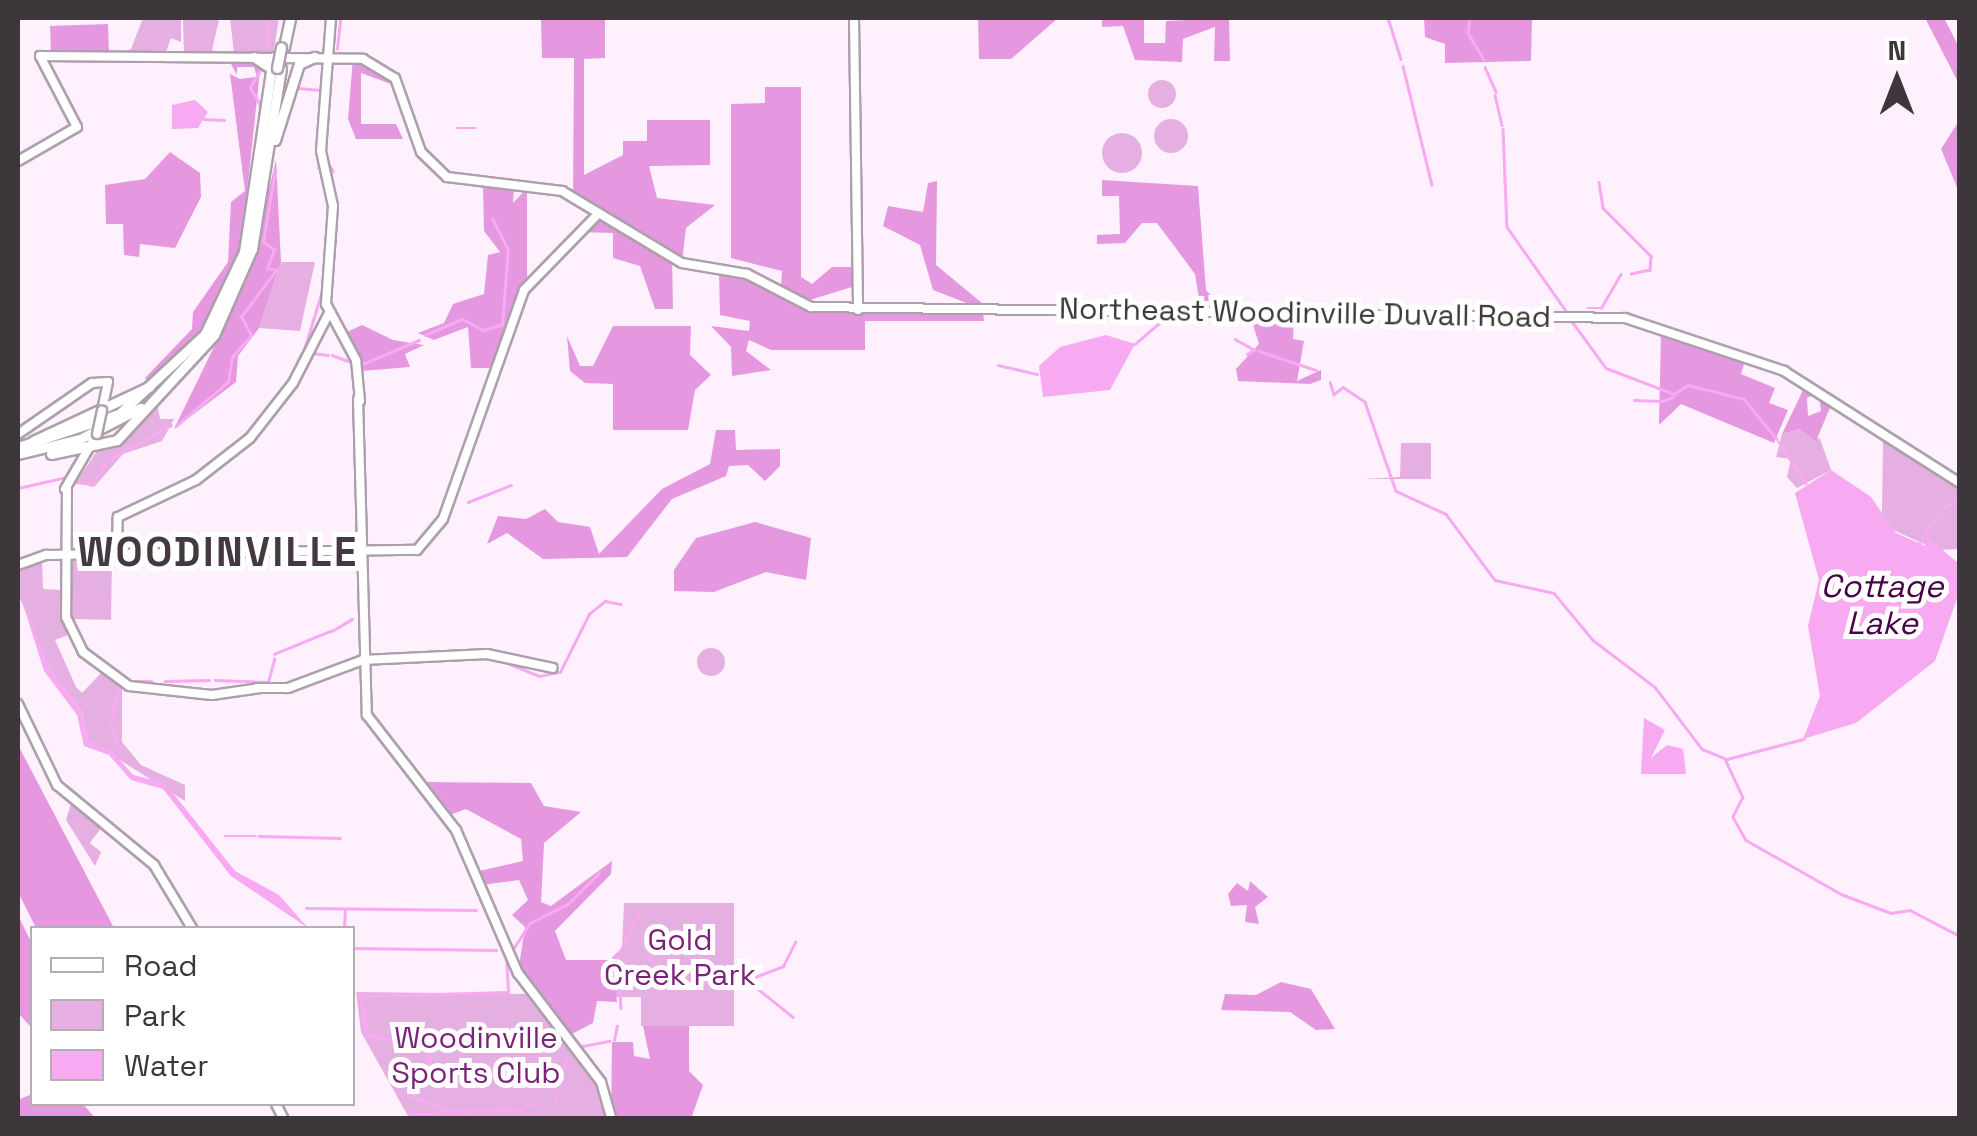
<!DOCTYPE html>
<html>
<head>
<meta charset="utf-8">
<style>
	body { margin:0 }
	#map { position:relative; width:1977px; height:1136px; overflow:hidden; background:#fef0fd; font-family:"Space Grotesk",sans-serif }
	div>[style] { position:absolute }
	.green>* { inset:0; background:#e5b0e1; transform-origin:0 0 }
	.round { border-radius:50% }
	.forest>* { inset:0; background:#e598e0; transform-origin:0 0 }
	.water>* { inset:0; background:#f7a9f2 }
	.stream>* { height:2.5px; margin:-1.25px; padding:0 1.25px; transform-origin:1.25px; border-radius:1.25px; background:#f7a9f2 }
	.roads { filter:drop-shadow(2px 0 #ada0ac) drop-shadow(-2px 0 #ada0ac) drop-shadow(0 2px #ada0ac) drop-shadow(0 -2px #ada0ac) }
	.major>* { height:8px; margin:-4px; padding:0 4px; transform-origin:4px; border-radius:4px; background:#fff }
	.highway>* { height:9px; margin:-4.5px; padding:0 4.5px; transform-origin:4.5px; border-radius:4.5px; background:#fff }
	.bridges { filter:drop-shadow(2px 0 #ada0ac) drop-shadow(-2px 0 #ada0ac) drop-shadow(0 2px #ada0ac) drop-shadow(0 -2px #ada0ac) }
	.major-bridge>* { height:8px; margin:-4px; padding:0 4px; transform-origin:4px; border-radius:4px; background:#fff }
	.highway-bridge>* { height:9px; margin:-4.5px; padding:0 4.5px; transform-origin:4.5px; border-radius:4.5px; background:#fff }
	span { translate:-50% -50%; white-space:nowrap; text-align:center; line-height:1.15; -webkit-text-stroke:10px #fff; paint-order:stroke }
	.street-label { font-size:30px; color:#3d373c }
	.park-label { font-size:30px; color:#7c2379 }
	.water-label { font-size:32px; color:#470147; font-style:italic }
	.district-label { font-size:40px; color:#443943; font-weight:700; letter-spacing:2.5px }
	.frame { position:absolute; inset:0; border:20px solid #3d373c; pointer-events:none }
	.legend { position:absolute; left:30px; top:926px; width:325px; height:180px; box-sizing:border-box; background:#fff; border:2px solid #b1afb1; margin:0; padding:12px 18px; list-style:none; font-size:30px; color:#3d373c }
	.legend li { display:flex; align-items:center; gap:20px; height:50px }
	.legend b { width:50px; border:2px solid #b1afb1 }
	.north { position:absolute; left:1847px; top:30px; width:100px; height:100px; -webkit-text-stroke:8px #fff; paint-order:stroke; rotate:0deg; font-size:28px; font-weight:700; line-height:40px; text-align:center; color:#3d373c }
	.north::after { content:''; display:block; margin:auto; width:35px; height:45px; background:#3d373c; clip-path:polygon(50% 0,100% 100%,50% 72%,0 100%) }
</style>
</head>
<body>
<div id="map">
	<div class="green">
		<div style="clip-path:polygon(143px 18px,181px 18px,181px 42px,171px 38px,165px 55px,114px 55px,131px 49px)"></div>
		<div style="clip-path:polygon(230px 18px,279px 18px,273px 55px,234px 53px)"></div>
		<div style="clip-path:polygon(183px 20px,219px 20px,212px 50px,224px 54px,184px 55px)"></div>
		<div class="round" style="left:1148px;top:80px;width:28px;height:28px"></div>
		<div class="round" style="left:1154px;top:119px;width:34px;height:34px"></div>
		<div class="round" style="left:1102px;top:133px;width:40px;height:40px"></div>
		<div style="clip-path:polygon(281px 262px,315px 262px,300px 331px,259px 328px)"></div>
		<div style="clip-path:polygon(157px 403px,160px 419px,174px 419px,162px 441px,123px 454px,95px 486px,75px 484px,97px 451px,120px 442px)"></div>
		<div style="clip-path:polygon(1800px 429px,1820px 439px,1831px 470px,1797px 488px,1787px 477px,1791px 459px,1776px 457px,1782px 434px)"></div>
		<div style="clip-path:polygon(1883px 438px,1959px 487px,1959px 549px,1937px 550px,1891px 529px,1882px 514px)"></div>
		<div style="clip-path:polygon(1401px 443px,1431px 443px,1431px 479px,1362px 479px,1400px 477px)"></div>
		<div style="clip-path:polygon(42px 559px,43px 589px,63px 590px,68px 635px,55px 640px,76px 687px,82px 693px,102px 672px,122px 686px,122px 742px,141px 765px,185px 785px,185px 801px,88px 740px,82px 711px,51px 671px,18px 594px,20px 566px)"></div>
		<div style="left:71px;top:561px;width:41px;height:58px;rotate:1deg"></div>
		<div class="round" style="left:697px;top:648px;width:28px;height:28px"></div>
		<div style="clip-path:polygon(71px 804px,101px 828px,90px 843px,101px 852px,95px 866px,66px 820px)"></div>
		<div style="clip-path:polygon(624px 903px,734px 903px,734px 1026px,641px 1026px,641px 997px,616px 997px,612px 957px,622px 948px)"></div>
		<div style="clip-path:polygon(356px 992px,526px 994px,600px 1084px,609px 1118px,408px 1116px,361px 1032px)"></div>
	</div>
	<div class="forest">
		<div style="clip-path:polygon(541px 18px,605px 18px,605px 58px,584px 59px,584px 175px,623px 155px,623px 141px,647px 141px,647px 120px,710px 120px,710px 165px,649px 166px,657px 198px,715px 205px,686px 228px,682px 263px,672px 258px,673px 309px,655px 309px,640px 266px,613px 258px,613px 233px,578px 232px,598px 213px,573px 198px,574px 58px,542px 58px)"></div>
		<div style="clip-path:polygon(978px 18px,1058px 18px,1011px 59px,979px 59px)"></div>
		<div style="clip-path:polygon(1102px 18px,1144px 18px,1144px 43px,1165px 43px,1166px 21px,1229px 18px,1230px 61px,1214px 61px,1215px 27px,1183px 39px,1182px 62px,1135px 60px,1123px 26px,1102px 27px)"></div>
		<div style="clip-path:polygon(1424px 18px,1532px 18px,1531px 61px,1445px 63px,1445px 44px,1425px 37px)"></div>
		<div style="clip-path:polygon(1925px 18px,1944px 18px,1959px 47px,1959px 84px)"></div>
		<div style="left:108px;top:24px;width:31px;height:58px;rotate:88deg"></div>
		<div style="clip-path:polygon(353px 58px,378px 65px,402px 88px,361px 73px,361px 124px,396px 124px,403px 139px,356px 139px,348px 119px)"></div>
		<div style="clip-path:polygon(261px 61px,241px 249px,198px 341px,150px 384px,145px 378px,192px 329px,193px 312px,228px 262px,231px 202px,245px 191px,230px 74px,240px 79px,257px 77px,254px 67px,237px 67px,237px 75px,231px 64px)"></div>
		<div style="clip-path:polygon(765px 87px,801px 87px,801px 277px,812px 284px,832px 267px,856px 267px,852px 287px,800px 303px,977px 307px,933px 290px,920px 245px,883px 226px,888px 206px,923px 212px,928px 183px,937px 181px,936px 265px,982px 303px,984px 321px,865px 321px,865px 350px,771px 350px,749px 340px,746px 351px,771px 370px,732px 376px,731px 347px,711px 326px,749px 331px,750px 321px,720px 315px,719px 270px,781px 288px,782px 271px,731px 258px,731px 104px,765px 103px)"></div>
		<div style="clip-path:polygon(1959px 121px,1959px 192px,1941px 149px)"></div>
		<div style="clip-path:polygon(170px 152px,200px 173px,201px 197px,175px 248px,140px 244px,139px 257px,124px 255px,123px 224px,106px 224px,105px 185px,145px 179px)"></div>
		<div style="clip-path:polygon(276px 160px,281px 262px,259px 328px,238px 356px,236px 382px,174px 429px,248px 277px)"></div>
		<div style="clip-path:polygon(1102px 180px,1198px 186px,1206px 290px,1225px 311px,1189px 307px,1199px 298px,1195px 274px,1157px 223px,1142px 223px,1125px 243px,1097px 244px,1097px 235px,1120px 234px,1119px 196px,1102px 196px)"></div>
		<div style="clip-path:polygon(483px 186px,514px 187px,513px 203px,527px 188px,527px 279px,491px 368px,471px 368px,468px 327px,434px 340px,418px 333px,444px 323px,453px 304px,484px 294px,488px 255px,500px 252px,484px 231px)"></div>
		<div style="clip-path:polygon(1250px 315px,1294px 317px,1293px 339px,1304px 341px,1297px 381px,1321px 370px,1321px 380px,1310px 384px,1238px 381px,1236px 369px,1259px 344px)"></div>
		<div style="clip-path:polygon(362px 325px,393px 340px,424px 345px,405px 354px,410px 367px,362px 371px,347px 332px)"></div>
		<div style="clip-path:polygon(613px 326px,691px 326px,690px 355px,711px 375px,695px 390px,688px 430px,613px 430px,613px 384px,585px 383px,570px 371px,567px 336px,580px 366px,593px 366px)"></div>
		<div style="clip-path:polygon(1661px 332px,1745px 361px,1741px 374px,1775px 388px,1769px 403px,1788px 410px,1774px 443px,1681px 404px,1659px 425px)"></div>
		<div style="clip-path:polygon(1805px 386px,1818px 393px,1807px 398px,1808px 416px,1821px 411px,1819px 394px,1832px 403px,1816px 441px,1800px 429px,1782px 434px)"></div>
		<div style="clip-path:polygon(716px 430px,735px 430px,736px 450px,780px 449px,780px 466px,765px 481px,748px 465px,729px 466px,726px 476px,672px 499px,627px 557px,543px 559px,507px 533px,487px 544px,498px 516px,526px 519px,545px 509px,558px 522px,590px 527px,599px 554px,662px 489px,710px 464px)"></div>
		<div style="clip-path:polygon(755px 522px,811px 538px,806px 580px,766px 572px,714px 592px,674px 591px,674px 570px,696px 538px)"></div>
		<div style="clip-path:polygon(18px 745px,114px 928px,36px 928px,18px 892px)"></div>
		<div style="clip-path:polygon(418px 782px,531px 783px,544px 806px,581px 812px,544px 843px,541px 902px,551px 906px,612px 861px,611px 874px,555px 931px,566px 960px,613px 960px,617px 1002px,597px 1001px,593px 1023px,566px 1037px,518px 973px,525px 927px,512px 915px,528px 900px,519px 880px,480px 885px,475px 872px,523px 861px,521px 839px,466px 809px,447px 816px)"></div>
		<div style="clip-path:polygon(1250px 881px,1268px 897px,1255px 907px,1259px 924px,1245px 922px,1247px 905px,1231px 906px,1228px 894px,1237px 883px,1248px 891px)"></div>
		<div style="clip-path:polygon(18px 915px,32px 944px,32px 1028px,18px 1013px)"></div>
		<div style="clip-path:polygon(1281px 982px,1311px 989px,1335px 1029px,1316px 1030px,1290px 1012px,1221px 1010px,1225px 994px,1256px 995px)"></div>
		<div style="clip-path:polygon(643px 1026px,689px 1026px,689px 1071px,703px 1085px,692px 1116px,611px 1118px,612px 1042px,633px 1042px,634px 1056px,650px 1059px)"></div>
		<div style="clip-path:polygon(32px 1094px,32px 1104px,83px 1104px,95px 1118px,18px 1118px,18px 1100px)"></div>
	</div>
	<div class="water">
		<div style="clip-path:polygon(195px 100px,208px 112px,198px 128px,172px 129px,172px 105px)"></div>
		<div style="clip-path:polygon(1106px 335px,1135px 344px,1110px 390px,1043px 397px,1039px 366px,1060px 347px)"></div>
		<div style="clip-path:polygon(1831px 470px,1871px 497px,1896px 533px,1925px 546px,1927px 537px,1958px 563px,1959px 593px,1935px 661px,1856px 723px,1803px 739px,1820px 696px,1808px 626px,1819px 580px,1795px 493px)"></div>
		<div style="clip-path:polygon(18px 588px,51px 671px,82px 711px,88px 740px,113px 752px,133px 775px,165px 783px,235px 871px,279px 895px,308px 928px,231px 876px,163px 789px,131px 780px,109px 755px,84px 746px,77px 715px,44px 671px)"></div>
		<div style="clip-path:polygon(1644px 718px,1665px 730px,1651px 758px,1667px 745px,1683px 749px,1686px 774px,1641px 774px)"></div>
	</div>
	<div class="stream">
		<div style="left:1388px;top:18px;width:43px;rotate:72.4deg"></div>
		<div style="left:1470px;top:18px;width:15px;rotate:98deg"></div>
		<div style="left:1468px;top:33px;width:31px;rotate:59deg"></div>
		<div style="left:334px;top:31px;width:12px;rotate:-90deg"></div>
		<div style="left:337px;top:49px;width:31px;rotate:-84deg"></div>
		<div style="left:266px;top:52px;width:34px;rotate:-85deg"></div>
		<div style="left:1403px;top:66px;width:122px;rotate:76.3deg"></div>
		<div style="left:1485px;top:67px;width:27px;rotate:66deg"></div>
		<div style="left:298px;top:88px;width:23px;rotate:5deg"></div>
		<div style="left:1495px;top:95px;width:31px;rotate:77deg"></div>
		<div style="left:204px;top:119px;width:20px;rotate:3deg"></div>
		<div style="left:457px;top:128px;width:19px"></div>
		<div style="left:1503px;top:129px;width:98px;rotate:87.7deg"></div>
		<div style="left:1507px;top:227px;width:104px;rotate:54.8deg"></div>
		<div style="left:256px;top:149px;width:44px;rotate:-84.8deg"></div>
		<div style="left:260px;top:105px;width:20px;rotate:-120deg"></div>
		<div style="left:250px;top:88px;width:25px;rotate:-61deg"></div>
		<div style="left:329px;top:164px;width:8px;rotate:60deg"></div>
		<div style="left:318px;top:168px;width:1px"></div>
		<div style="left:1599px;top:182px;width:26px;rotate:81deg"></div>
		<div style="left:1603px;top:208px;width:68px;rotate:45deg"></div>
		<div style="left:1651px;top:256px;width:14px;rotate:94deg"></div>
		<div style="left:1650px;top:270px;width:19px;rotate:168deg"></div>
		<div style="left:1588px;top:308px;width:13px"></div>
		<div style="left:1601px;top:308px;width:39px;rotate:-60deg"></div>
		<div style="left:1571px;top:320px;width:59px;rotate:53.9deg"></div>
		<div style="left:1606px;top:368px;width:73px;rotate:20.9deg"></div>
		<div style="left:1674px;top:394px;width:17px;rotate:-33deg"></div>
		<div style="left:1688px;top:385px;width:58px;rotate:14deg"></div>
		<div style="left:1744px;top:399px;width:52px;rotate:50.5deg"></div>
		<div style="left:425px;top:335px;width:40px;rotate:-23.4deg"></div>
		<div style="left:462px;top:319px;width:25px;rotate:27deg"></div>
		<div style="left:484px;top:330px;width:19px;rotate:-18deg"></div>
		<div style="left:502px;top:324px;width:74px;rotate:-85.4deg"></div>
		<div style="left:508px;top:250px;width:35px;rotate:-117deg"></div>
		<div style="left:1235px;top:339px;width:23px;rotate:29deg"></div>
		<div style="left:1135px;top:344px;width:43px;rotate:-41.2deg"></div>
		<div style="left:304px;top:350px;width:69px;rotate:-73.1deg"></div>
		<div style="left:1259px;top:351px;width:60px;rotate:18.4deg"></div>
		<div style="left:312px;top:353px;width:16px;rotate:7deg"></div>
		<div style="left:1247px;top:354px;width:6px;rotate:-31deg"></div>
		<div style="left:332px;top:355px;width:20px;rotate:20deg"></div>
		<div style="left:363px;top:364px;width:61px;rotate:-23.2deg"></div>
		<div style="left:296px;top:365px;width:17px;rotate:-62deg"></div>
		<div style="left:998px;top:365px;width:40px;rotate:13deg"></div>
		<div style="left:1330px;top:382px;width:13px;rotate:72deg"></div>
		<div style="left:1334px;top:394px;width:11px;rotate:-38deg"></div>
		<div style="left:1343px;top:387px;width:27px;rotate:34deg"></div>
		<div style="left:1365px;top:402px;width:94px;rotate:70.8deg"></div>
		<div style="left:1396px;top:491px;width:55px;rotate:24.7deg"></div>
		<div style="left:1446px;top:514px;width:82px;rotate:53.4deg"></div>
		<div style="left:1495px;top:580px;width:60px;rotate:12.4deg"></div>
		<div style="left:1554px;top:593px;width:61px;rotate:50.3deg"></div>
		<div style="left:1593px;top:640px;width:78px;rotate:37.2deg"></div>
		<div style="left:1655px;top:687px;width:78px;rotate:52.8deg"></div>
		<div style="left:1702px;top:749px;width:27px;rotate:22deg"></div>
		<div style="left:1634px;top:400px;width:26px;rotate:2deg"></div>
		<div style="left:1662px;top:401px;width:12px;rotate:-20deg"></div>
		<div style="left:176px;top:426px;width:68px;rotate:-40.2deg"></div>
		<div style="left:228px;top:382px;width:25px;rotate:-81deg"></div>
		<div style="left:232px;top:357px;width:29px;rotate:-49deg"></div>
		<div style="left:251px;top:335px;width:21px;rotate:-119deg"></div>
		<div style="left:241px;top:317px;width:59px;rotate:-53.3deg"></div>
		<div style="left:276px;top:270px;width:9px;rotate:-174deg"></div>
		<div style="left:267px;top:269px;width:20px;rotate:-70deg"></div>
		<div style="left:274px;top:250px;width:14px;rotate:-144deg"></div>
		<div style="left:263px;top:242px;width:73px;rotate:-80.5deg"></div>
		<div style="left:1779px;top:442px;width:49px;rotate:56.6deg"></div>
		<div style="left:75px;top:480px;width:18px;rotate:16deg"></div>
		<div style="left:92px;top:485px;width:28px;rotate:-58deg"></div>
		<div style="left:107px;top:461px;width:73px;rotate:-29.4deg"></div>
		<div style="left:18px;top:488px;width:50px;rotate:-12.7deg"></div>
		<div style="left:468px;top:502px;width:46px;rotate:-21.6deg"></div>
		<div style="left:1919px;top:543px;width:42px;rotate:-55.6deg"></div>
		<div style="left:1943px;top:508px;width:19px;rotate:-25deg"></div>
		<div style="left:332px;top:631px;width:23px;rotate:-31deg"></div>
		<div style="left:274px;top:654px;width:61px;rotate:-22.3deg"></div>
		<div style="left:475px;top:658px;width:18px;rotate:3deg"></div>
		<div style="left:505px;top:662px;width:37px;rotate:22deg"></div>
		<div style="left:539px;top:676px;width:21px;rotate:-11deg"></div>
		<div style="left:560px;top:672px;width:65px;rotate:-63.4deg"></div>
		<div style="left:589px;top:614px;width:21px;rotate:-39deg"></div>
		<div style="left:605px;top:601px;width:16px;rotate:11deg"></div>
		<div style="left:215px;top:680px;width:53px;rotate:2.2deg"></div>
		<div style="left:268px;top:682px;width:24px;rotate:-75deg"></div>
		<div style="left:133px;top:681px;width:19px"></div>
		<div style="left:165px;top:681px;width:44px;rotate:-1.3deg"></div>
		<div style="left:119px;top:747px;width:27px;rotate:-110deg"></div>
		<div style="left:110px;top:722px;width:36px;rotate:-74deg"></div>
		<div style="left:1727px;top:759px;width:79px;rotate:-14.7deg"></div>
		<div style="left:1726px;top:761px;width:40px;rotate:65deg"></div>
		<div style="left:1743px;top:797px;width:22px;rotate:117deg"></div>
		<div style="left:1733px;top:817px;width:26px;rotate:61deg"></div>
		<div style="left:1746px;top:840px;width:109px;rotate:29.6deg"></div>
		<div style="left:1841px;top:894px;width:53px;rotate:20.8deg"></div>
		<div style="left:1891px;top:913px;width:19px;rotate:-9deg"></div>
		<div style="left:1910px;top:910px;width:56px;rotate:27.5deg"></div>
		<div style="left:225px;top:836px;width:31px"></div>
		<div style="left:259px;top:836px;width:81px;rotate:1.4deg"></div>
		<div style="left:306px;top:908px;width:170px;rotate:0.7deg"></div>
		<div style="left:344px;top:928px;width:18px;rotate:-87deg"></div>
		<div style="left:352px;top:948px;width:144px;rotate:0.8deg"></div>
		<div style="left:513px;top:949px;width:31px;rotate:-57deg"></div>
		<div style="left:530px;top:923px;width:42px;rotate:-26.6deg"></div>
		<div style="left:568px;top:904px;width:44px;rotate:-45deg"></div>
		<div style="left:620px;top:952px;width:44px;rotate:-64.6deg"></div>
		<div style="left:649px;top:957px;width:38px;rotate:47deg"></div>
		<div style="left:675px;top:985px;width:72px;rotate:-4deg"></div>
		<div style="left:747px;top:980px;width:59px;rotate:38.8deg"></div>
		<div style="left:618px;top:958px;width:50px;rotate:86.6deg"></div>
		<div style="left:622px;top:971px;width:12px;rotate:-35deg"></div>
		<div style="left:747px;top:980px;width:39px;rotate:-21deg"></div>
		<div style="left:783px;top:966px;width:27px;rotate:-63deg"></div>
		<div style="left:614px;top:1040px;width:14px;rotate:-78deg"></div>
		<div style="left:578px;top:1047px;width:32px;rotate:-11deg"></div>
		<div style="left:559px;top:1082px;width:25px;rotate:-72deg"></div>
		<div style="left:555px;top:1101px;width:9px;rotate:-63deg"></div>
		<div style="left:526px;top:1105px;width:10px"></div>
		<div style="left:448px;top:1111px;width:39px;rotate:-159deg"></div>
		<div style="left:412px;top:1097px;width:35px;rotate:-59deg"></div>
		<div style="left:430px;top:1067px;width:18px;rotate:-96deg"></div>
		<div style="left:428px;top:1049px;width:63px;rotate:-167.1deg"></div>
		<div style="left:367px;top:1035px;width:40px;rotate:-100deg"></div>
		<div style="left:360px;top:996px;width:148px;rotate:-1.5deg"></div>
		<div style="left:508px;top:992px;width:38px;rotate:-93deg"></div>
		<div style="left:442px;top:1112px;width:81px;rotate:-2.1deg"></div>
		<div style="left:409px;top:1114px;width:27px;rotate:-2deg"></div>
	</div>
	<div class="roads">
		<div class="major">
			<div style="left:331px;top:18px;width:133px;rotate:94.3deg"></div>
			<div style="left:321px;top:151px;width:56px;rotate:77.7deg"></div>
			<div style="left:333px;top:206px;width:98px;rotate:94.1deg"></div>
			<div style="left:326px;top:304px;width:64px;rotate:61.8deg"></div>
			<div style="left:356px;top:360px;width:41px;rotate:84.4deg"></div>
			<div style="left:854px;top:18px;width:292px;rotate:89.2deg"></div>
			<div style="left:18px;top:161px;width:68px;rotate:-30deg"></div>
			<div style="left:77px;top:127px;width:80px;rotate:-117.5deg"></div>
			<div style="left:40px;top:56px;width:323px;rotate:0.5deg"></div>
			<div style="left:363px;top:59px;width:37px;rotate:31deg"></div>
			<div style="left:395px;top:78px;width:78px;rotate:70.6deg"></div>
			<div style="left:421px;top:152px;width:36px;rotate:44deg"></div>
			<div style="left:447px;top:177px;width:116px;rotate:6.9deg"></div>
			<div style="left:562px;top:191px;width:140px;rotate:31deg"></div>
			<div style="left:682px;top:263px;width:66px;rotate:9.6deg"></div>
			<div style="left:747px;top:274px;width:72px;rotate:27.3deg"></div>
			<div style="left:811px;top:307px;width:814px;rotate:0.77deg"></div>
			<div style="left:1625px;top:318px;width:168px;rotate:18.4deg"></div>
			<div style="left:1784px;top:371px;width:209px;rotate:32.5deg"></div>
			<div style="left:358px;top:399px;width:316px;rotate:88.4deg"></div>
			<div style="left:367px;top:715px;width:145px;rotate:52.3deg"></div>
			<div style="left:456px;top:830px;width:156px;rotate:66.6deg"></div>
			<div style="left:518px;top:973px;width:137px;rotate:52.7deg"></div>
			<div style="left:601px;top:1082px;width:37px;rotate:74deg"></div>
			<div style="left:18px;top:434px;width:90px;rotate:-34.6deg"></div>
			<div style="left:92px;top:383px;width:16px;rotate:-4deg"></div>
			<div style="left:108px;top:382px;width:30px;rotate:102deg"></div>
			<div style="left:67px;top:487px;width:130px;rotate:90.4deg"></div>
			<div style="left:66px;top:617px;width:39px;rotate:64deg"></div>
			<div style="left:83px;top:652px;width:57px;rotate:36.5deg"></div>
			<div style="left:129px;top:686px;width:83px;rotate:6.2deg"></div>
			<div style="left:212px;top:695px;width:49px;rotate:-8.3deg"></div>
			<div style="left:65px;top:489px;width:64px;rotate:-59.8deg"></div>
			<div style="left:117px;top:556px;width:39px;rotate:-89deg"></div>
			<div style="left:118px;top:517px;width:86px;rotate:-25.4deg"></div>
			<div style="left:196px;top:480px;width:68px;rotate:-37.9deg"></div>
			<div style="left:250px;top:438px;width:70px;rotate:-52deg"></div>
			<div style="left:293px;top:383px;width:79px;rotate:-62.8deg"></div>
			<div style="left:18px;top:565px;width:30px;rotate:-20deg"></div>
			<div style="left:46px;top:555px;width:371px;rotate:-0.8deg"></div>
			<div style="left:417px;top:550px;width:40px;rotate:-50deg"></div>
			<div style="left:443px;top:519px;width:243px;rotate:-70.5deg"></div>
			<div style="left:524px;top:290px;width:107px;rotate:-45.8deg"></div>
			<div style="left:257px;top:688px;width:31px"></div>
			<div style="left:288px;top:688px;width:80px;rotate:-20.5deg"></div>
			<div style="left:363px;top:660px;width:124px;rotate:-2.8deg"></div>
			<div style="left:487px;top:654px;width:67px;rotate:12deg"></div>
			<div style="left:18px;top:704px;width:90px;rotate:64.3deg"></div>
			<div style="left:57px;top:785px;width:126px;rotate:39.5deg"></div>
			<div style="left:154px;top:865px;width:74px;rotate:58.9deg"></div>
			<div style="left:276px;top:1104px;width:16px;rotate:63deg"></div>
		</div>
		<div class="highway">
			<div style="left:284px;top:47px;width:30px;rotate:-78deg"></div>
			<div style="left:254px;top:57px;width:18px;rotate:34deg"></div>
			<div style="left:275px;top:140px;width:80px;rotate:-72.5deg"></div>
			<div style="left:299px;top:64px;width:17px;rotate:-25deg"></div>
			<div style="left:33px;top:441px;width:128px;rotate:-25deg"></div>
			<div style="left:18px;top:447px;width:106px;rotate:-18.1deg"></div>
			<div style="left:119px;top:414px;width:117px;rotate:-42.9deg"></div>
			<div style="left:205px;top:334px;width:91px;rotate:-64.6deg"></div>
			<div style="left:244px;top:252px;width:197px;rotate:-81.5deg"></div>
			<div style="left:18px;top:454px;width:64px;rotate:-13.6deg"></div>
			<div style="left:80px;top:439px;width:68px;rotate:-27.3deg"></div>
			<div style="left:51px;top:454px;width:67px;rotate:-12deg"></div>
			<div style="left:117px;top:440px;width:143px;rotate:-47.3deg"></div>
			<div style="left:214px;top:335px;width:94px;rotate:-66.2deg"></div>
			<div style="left:252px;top:249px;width:183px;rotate:-80.9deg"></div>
		</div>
	</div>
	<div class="bridges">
		<div class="major-bridge">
			<div style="left:97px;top:434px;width:24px;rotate:-78deg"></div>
		</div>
		<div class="highway-bridge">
			<div style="left:277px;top:68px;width:21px;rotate:-79deg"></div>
		</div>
	</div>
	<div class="street-label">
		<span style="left:1305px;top:313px;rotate:1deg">Northeast Woodinville Duvall Road</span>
	</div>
	<div class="park-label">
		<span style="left:680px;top:957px">Gold<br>Creek Park</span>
		<span style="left:476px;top:1055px">Woodinville<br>Sports Club</span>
	</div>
	<div class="water-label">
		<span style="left:1882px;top:605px">Cottage<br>Lake</span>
	</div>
	<div class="district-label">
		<span style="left:218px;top:553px">WOODINVILLE</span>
	</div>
	<div class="frame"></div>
	<ul class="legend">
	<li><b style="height:12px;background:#fff"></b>Road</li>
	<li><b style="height:28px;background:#e5b0e1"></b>Park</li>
	<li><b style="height:28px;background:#f7a9f2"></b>Water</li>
	</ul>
	<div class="north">N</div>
</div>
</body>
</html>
